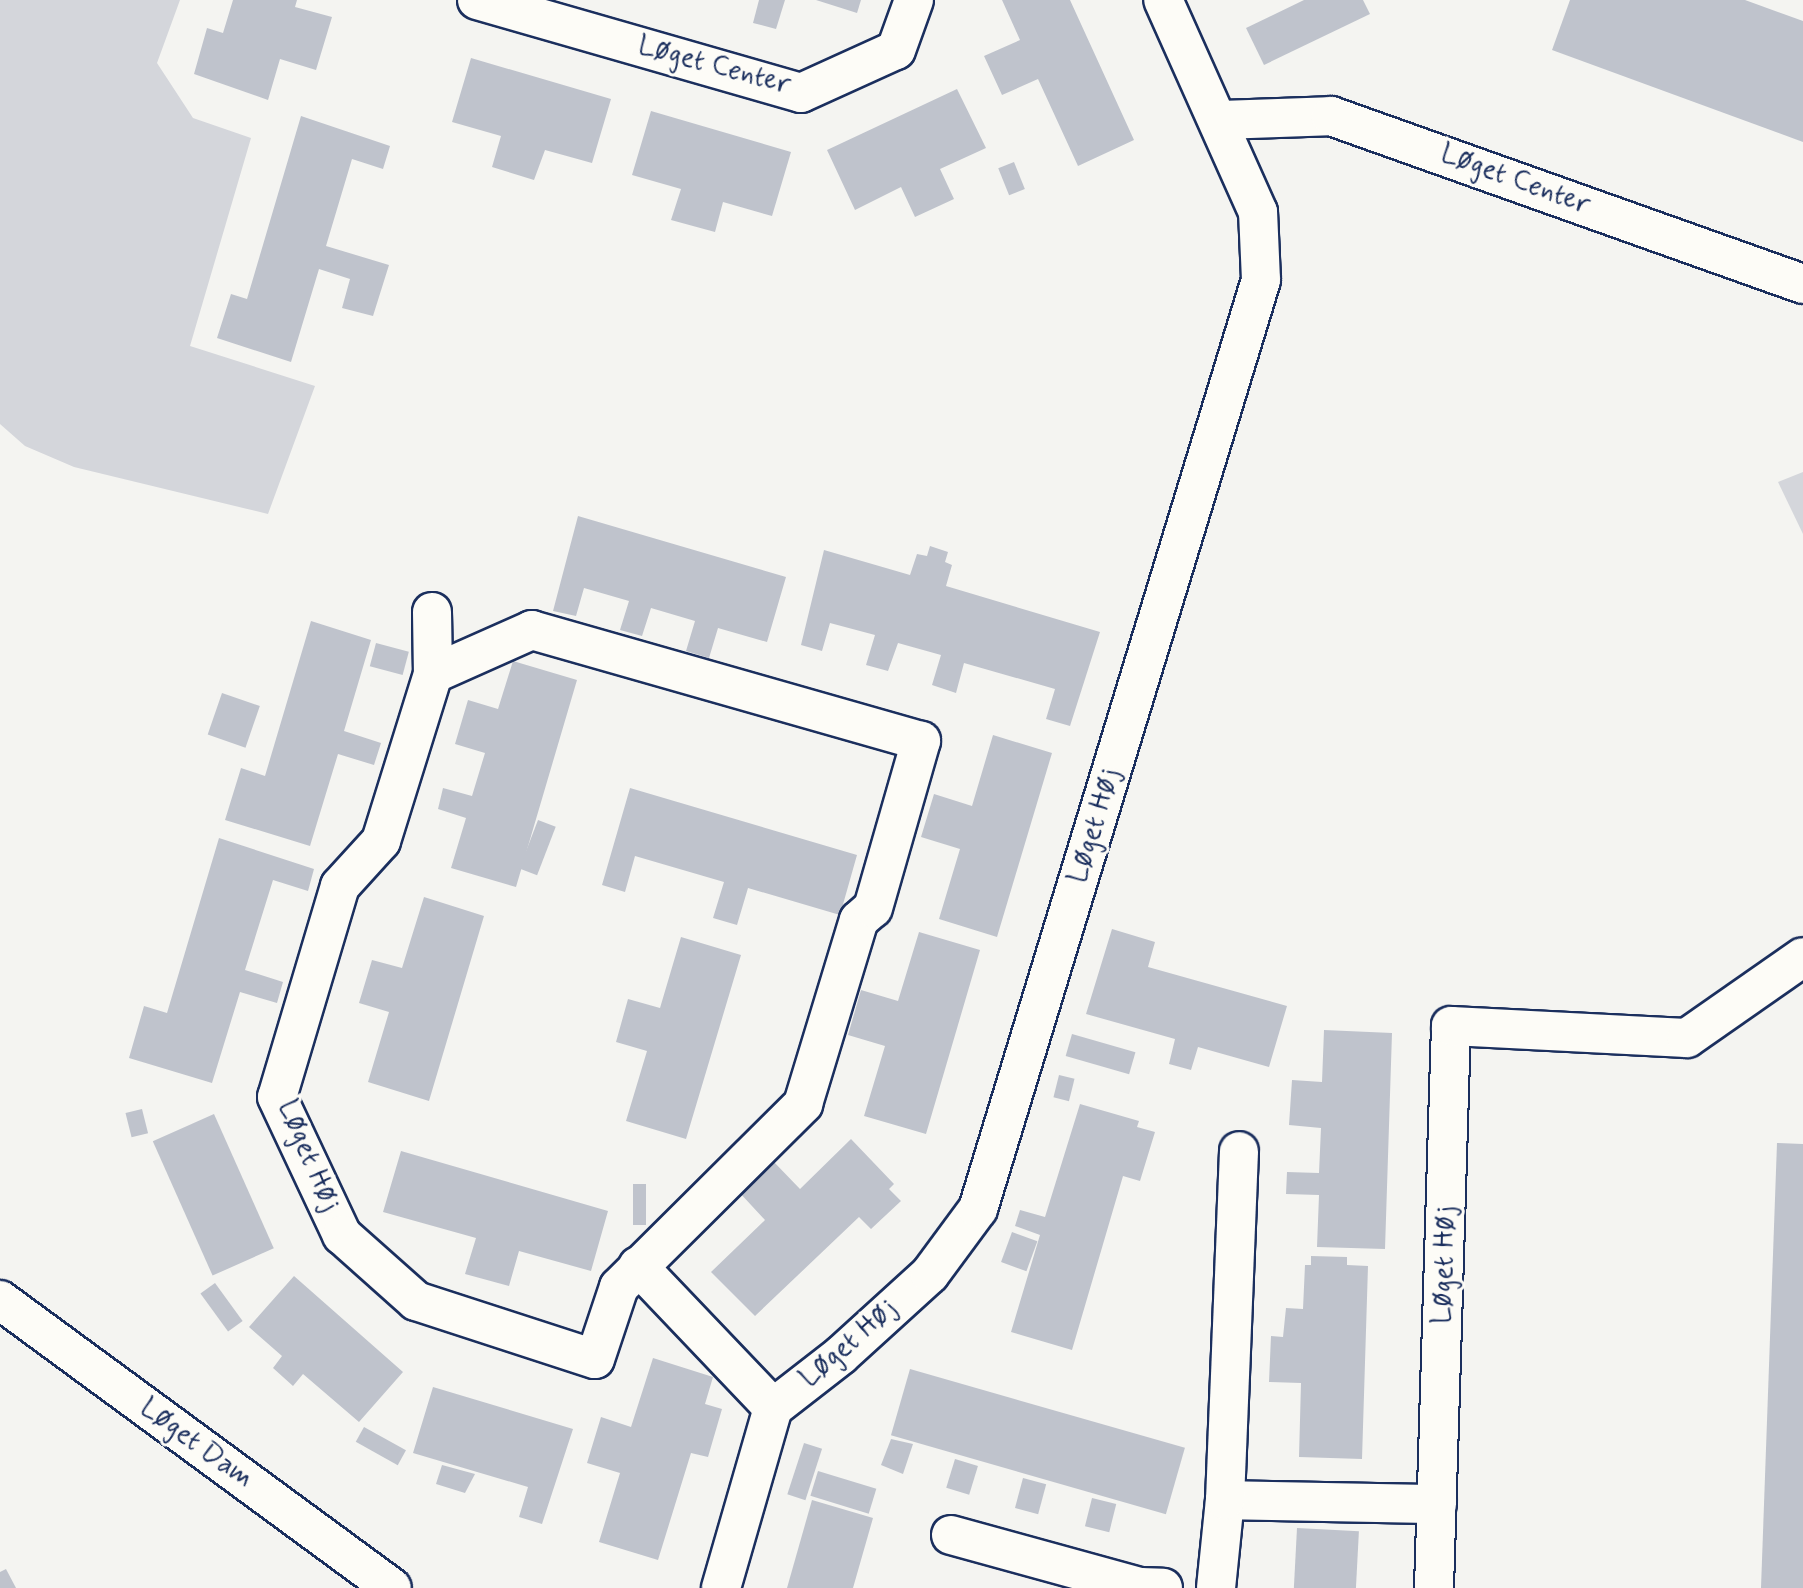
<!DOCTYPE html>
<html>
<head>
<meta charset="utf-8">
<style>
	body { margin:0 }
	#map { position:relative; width:1803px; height:1588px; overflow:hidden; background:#f4f4f1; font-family:Mynerve,sans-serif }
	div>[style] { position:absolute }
	.green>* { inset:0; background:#d4d6db }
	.building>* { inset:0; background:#bfc3cc; transform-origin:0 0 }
	.roads { filter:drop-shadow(2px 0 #1b2f5e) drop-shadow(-2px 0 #1b2f5e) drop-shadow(0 2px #1b2f5e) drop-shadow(0 -2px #1b2f5e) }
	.minor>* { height:38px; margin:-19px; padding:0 19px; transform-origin:19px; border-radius:19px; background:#fdfcf7 }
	span { translate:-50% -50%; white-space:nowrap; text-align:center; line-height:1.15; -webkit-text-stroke:6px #fdfcf7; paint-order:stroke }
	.street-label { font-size:28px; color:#1b2f5e }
</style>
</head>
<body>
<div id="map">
	<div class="green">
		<div style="clip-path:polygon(0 0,180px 0,157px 63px,193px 118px,251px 138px,190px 346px,315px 386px,268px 514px,74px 467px,25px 446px,0 424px)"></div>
		<div style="clip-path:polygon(1803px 472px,1803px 534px,1778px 482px)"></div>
	</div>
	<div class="building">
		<div style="clip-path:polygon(233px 0,297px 0,295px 7px,332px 17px,316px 70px,280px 59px,268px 100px,194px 74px,207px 28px,223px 33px)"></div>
		<div style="clip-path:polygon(759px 0,785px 0,776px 29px,753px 23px)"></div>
		<div style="clip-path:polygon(816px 0,861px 0,857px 13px)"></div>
		<div style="clip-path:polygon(1002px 0,1070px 0,1134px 140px,1078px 166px,1038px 79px,1002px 95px,984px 56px,1020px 40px)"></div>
		<div style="clip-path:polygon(1304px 0,1363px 0,1370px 14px,1264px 65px,1246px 28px)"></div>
		<div style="clip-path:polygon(1570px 0,1745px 0,1803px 21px,1803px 142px,1552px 50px)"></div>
		<div style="clip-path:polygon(471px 58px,611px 99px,592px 163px,545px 150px,534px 180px,492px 167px,501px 136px,452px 122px)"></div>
		<div style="clip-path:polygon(957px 89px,986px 148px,940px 169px,954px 199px,915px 217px,901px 187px,855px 210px,827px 150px)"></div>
		<div style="clip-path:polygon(651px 111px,791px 152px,772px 216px,723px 202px,715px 232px,671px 220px,681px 189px,632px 175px)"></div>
		<div style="clip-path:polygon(301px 116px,390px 146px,383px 169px,352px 159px,326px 246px,389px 265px,373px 316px,342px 308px,350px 279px,319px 269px,291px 362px,217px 338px,231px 294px,247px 299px)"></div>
		<div style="left:1014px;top:162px;width:29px;height:17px;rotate:68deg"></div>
		<div style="clip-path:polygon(578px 516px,786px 577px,767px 642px,718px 628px,709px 658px,686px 651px,695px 621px,651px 608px,642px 636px,620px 630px,629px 601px,584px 588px,576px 616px,553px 611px)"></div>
		<div style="clip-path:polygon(930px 546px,948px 552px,945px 562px,952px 565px,946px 586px,1100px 632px,1070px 726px,1046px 719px,1055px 689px,964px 663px,956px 693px,932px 685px,941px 655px,898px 643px,888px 671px,866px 665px,875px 635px,830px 623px,822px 651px,801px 645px,824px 550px,910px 575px,917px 554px,927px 556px)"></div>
		<div style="clip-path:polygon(311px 621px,371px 640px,344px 731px,381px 743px,374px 765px,338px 754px,310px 846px,225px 820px,241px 768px,265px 776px)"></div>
		<div style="left:376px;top:643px;width:34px;height:24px;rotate:15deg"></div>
		<div style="clip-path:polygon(513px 661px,577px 680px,516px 887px,451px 868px,466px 818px,438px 809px,443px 788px,472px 796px,485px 753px,455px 744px,468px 700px,498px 709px)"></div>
		<div style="left:222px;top:693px;width:40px;height:44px;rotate:19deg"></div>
		<div style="clip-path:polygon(993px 735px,1052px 753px,997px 937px,939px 919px,960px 849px,921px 837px,934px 794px,972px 806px)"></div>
		<div style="clip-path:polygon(630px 788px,857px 855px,840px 915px,748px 888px,737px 925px,713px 918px,724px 882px,635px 856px,625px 892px,602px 885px)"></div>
		<div style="left:538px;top:820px;width:19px;height:52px;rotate:21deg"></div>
		<div style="clip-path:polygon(219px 838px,314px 869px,308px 891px,273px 880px,245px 970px,283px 982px,277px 1003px,240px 992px,212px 1083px,129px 1058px,144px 1006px,167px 1013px)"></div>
		<div style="clip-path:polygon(424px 897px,484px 916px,429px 1101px,368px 1082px,389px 1012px,359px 1003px,372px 960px,402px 968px)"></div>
		<div style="clip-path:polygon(1112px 929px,1155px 942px,1148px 967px,1287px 1006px,1269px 1067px,1198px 1047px,1191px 1070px,1169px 1064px,1175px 1039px,1086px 1014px)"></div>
		<div style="clip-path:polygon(919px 932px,980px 950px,926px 1134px,864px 1116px,885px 1046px,848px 1035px,861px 990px,898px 1001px)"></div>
		<div style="clip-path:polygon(681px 937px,741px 955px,686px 1139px,626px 1121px,647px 1051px,616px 1042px,628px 999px,660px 1008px)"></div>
		<div style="clip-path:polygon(1324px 1030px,1392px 1033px,1385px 1249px,1317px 1247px,1319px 1195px,1286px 1194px,1287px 1172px,1319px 1173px,1321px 1128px,1289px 1125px,1292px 1080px,1322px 1082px)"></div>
		<div style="left:1072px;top:1034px;width:66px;height:23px;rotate:16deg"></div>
		<div style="left:1059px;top:1075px;width:16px;height:23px;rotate:14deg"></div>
		<div style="clip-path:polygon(1080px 1104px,1139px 1121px,1137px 1127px,1155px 1132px,1140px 1181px,1123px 1176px,1072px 1350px,1011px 1332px,1040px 1235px,1015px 1226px,1020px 1210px,1045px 1217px)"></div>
		<div style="left:142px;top:1109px;width:25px;height:17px;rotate:76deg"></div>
		<div style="left:214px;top:1114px;width:147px;height:67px;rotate:66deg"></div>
		<div style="clip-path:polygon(851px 1139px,894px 1184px,889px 1189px,901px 1201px,871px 1229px,859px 1217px,755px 1316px,711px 1272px,765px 1220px,739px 1192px,772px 1160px,800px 1189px)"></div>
		<div style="clip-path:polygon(1777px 1143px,1803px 1144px,1803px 1588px,1761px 1588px)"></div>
		<div style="clip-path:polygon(401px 1151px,608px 1211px,591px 1271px,519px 1251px,509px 1286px,465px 1274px,476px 1238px,383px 1212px)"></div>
		<div style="left:633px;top:1184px;width:13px;height:41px"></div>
		<div style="left:1012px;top:1232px;width:27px;height:32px;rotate:20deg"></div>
		<div style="clip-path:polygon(1311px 1256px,1347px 1257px,1347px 1265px,1368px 1266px,1362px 1459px,1299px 1457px,1301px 1383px,1269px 1382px,1271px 1336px,1283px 1337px,1286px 1308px,1303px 1309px,1305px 1265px,1311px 1265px)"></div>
		<div style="clip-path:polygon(294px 1276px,403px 1372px,359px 1422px,303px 1374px,293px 1386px,273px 1368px,282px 1356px,249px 1327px)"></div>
		<div style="left:215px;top:1283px;width:47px;height:18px;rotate:54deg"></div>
		<div style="clip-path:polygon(653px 1358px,713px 1377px,705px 1404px,722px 1409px,708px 1457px,691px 1453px,658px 1560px,599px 1542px,620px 1473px,587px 1463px,601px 1417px,631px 1427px)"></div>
		<div style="left:910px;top:1369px;width:286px;height:69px;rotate:16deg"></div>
		<div style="clip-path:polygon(433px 1387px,573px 1429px,542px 1524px,519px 1517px,528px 1487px,413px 1453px)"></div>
		<div style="left:364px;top:1427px;width:48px;height:17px;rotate:29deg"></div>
		<div style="clip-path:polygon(891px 1439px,913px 1444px,903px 1474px,881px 1465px)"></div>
		<div style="left:804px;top:1443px;width:19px;height:54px;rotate:18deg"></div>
		<div style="left:955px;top:1459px;width:24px;height:30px;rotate:17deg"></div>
		<div style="clip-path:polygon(442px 1465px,475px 1474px,465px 1493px,436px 1484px)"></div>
		<div style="left:818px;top:1471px;width:61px;height:26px;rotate:17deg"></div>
		<div style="left:1023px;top:1478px;width:24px;height:31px;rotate:15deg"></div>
		<div style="left:1092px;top:1498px;width:25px;height:29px;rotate:14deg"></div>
		<div style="clip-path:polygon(812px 1500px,873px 1518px,853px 1588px,787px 1588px)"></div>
		<div style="left:1297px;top:1528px;width:62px;height:60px;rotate:3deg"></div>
		<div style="clip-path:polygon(6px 1569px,16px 1588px,0 1588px,0 1572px)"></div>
	</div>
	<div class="roads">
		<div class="minor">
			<div style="left:477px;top:0;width:337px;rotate:16deg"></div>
			<div style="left:801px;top:93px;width:104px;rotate:-24.4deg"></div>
			<div style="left:896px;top:50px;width:53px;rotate:-70.2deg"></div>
			<div style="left:1219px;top:120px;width:112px;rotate:-2deg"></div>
			<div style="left:1331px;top:116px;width:501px;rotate:19.59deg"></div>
			<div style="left:432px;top:612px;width:62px;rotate:89.1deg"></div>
			<div style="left:433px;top:674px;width:175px;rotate:107.3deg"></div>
			<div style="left:381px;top:841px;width:61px;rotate:132.3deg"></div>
			<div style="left:340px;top:886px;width:220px;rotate:106.6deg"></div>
			<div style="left:277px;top:1097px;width:153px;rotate:64.8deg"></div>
			<div style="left:342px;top:1235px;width:99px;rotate:41.7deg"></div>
			<div style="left:416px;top:1301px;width:188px;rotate:18deg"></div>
			<div style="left:595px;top:1359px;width:76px;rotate:-71.6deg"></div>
			<div style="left:619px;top:1287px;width:260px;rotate:-44.8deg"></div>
			<div style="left:803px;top:1104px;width:192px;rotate:-73.1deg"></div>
			<div style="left:859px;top:920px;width:18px;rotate:-41deg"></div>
			<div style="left:873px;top:908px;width:174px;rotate:-74deg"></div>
			<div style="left:921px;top:741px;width:405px;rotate:-164.1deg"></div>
			<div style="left:532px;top:630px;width:108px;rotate:156deg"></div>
			<div style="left:638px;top:1266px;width:196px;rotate:46.4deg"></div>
			<div style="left:0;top:1300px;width:486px;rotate:36.3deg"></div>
			<div style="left:1225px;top:1500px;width:212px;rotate:1.1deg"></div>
			<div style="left:951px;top:1535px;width:196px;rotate:15.4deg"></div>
			<div style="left:1140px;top:1587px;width:23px;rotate:2deg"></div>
			<div style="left:721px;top:1588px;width:187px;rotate:-73.9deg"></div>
			<div style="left:773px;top:1408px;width:86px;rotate:-37.9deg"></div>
			<div style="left:841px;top:1355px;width:120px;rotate:-42.3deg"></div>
			<div style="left:930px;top:1274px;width:81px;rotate:-53.6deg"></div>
			<div style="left:978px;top:1209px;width:971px;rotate:-73.06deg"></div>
			<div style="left:1261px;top:280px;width:68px;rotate:-92.5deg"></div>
			<div style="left:1258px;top:212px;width:232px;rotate:-114.1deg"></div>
			<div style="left:1216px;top:1588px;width:88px;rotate:-84.2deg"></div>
			<div style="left:1225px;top:1500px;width:349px;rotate:-87.7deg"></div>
			<div style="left:1434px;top:1588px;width:562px;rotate:-88.27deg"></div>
			<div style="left:1451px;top:1026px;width:236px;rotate:2.9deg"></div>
			<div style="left:1687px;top:1038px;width:141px;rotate:-34.9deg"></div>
		</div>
	</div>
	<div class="street-label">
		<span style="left:714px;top:66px;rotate:15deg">Løget Center</span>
		<span style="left:1515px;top:180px;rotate:20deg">Løget Center</span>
		<span style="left:1095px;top:826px;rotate:-73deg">Løget Høj</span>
		<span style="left:308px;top:1156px;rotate:67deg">Løget Høj</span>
		<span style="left:1445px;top:1265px;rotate:-88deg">Løget Høj</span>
		<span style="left:849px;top:1344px;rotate:-41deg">Løget Høj</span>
		<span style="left:196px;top:1444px;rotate:36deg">Løget Dam</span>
	</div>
</div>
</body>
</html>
